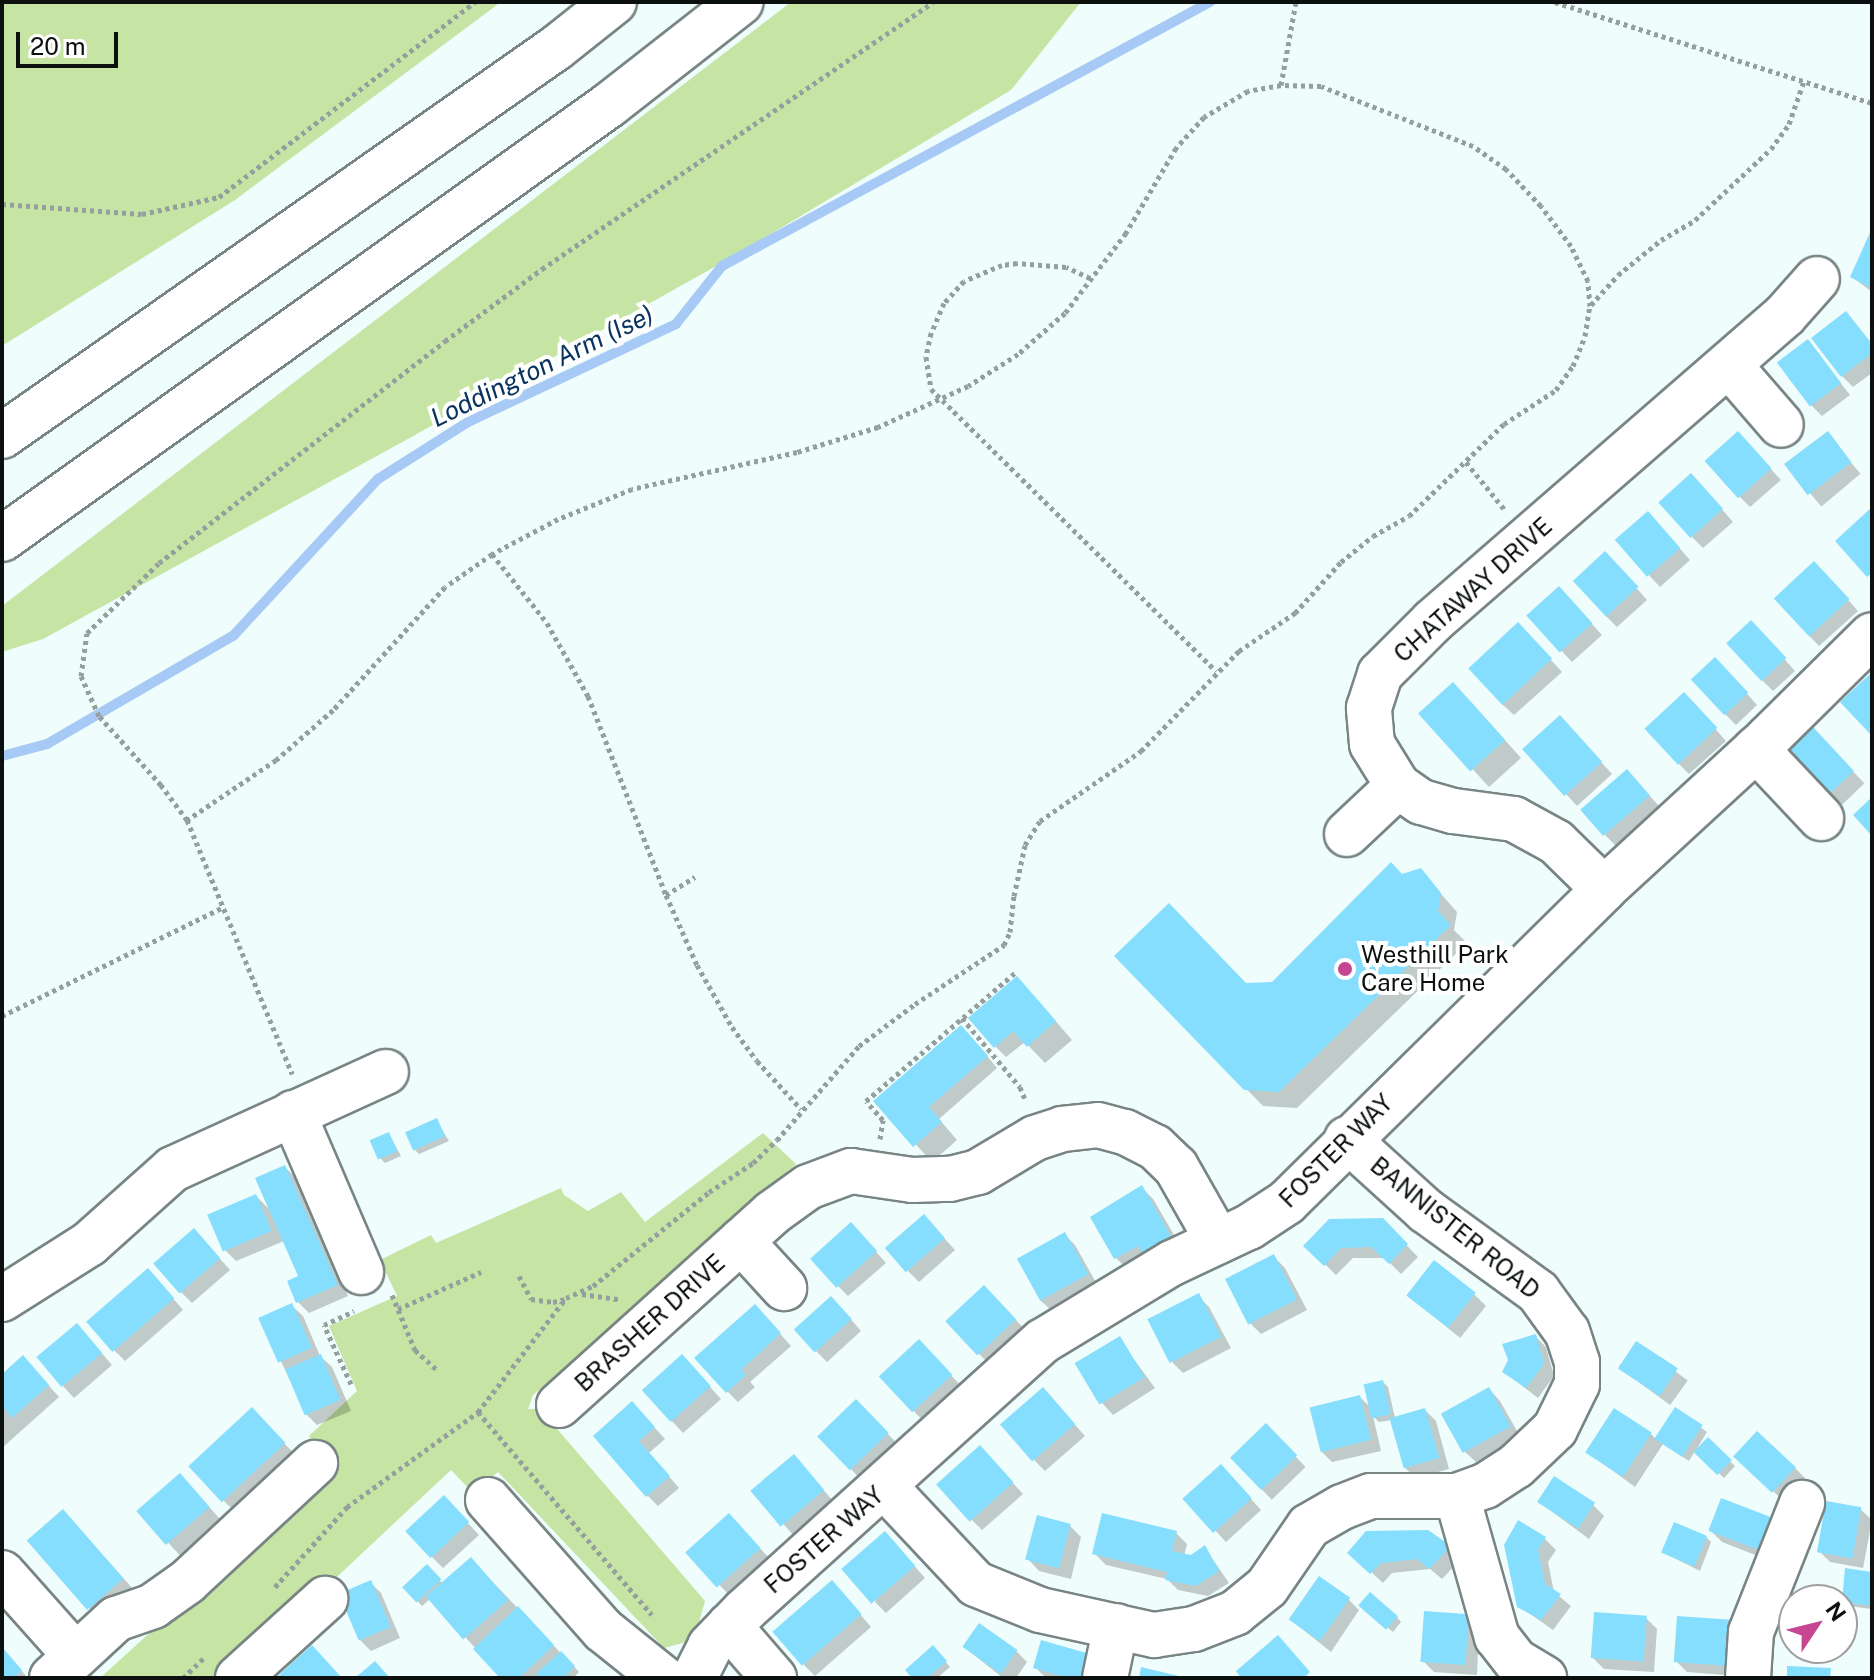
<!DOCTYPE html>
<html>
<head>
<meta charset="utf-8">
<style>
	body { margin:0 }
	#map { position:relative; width:1874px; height:1680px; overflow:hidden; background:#effdfc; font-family:"Public Sans",sans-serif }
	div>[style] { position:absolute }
	.green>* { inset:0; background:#c6e4a3 }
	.shadow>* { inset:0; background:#0003; transform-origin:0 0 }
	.stream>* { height:10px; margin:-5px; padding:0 5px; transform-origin:5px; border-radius:5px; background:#a6c9f5 }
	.building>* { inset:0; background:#85defd; transform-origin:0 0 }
	.path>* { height:5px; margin-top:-2.5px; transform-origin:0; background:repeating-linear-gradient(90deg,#949f9e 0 4px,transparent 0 8px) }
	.roads { filter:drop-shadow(2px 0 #788584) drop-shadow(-2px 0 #788584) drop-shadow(0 2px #788584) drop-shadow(0 -2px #788584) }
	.minor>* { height:44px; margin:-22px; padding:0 22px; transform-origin:22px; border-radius:22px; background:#fff }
	.highway>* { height:44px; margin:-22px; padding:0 22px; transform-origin:22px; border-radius:22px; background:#fff }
	.dots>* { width:22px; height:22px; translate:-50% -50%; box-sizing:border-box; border:4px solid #fff; border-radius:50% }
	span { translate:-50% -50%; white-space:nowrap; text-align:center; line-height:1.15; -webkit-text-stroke:8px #fff; paint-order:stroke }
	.street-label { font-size:24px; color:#0c1110 }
	.poi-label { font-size:24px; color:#0c1110 }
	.left { translate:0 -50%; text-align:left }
	.water-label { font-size:26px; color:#0a3460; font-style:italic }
	.frame { position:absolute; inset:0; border:4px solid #0c1110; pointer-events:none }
	.north { position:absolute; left:1778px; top:1584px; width:80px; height:80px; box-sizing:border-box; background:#fff; border:2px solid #9ea09f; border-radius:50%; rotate:55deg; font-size:22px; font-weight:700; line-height:32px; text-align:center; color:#0c1110 }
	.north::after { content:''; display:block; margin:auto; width:28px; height:36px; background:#c64691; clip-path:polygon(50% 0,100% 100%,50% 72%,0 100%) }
	.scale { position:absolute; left:16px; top:32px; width:102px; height:36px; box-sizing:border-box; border:4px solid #0c1110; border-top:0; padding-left:10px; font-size:24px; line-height:28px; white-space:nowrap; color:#0c1110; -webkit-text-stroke:6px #fff; paint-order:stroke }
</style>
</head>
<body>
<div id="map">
	<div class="green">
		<div style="clip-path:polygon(2px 2px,501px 2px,235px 200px,2px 346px)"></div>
		<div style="clip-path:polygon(791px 2px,1081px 2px,1011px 90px,734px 256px,406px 440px,43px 639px,2px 652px,2px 606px)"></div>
		<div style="clip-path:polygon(763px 1133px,796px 1164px,533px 1395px,528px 1409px,540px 1409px,705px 1601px,694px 1640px,664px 1648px,498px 1472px,473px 1493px,451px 1470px,229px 1678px,100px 1678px,326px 1473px,309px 1436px,357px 1391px,329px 1326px,397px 1296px,380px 1260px,431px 1235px,436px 1243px,561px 1188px,564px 1195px,588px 1211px,621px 1192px,645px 1222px)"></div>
	</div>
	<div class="shadow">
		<div style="clip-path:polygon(1872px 233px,1872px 292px,1852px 277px)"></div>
		<div style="clip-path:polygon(1846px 314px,1872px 344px,1872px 373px,1853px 387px,1842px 376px)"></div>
		<div style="clip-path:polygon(1808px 342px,1850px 395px,1822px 416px,1811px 405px)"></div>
		<div style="left:1827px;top:434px;width:52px;height:51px;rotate:50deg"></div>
		<div style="clip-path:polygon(1749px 445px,1781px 480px,1750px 507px,1739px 496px)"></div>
		<div style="clip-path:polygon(1702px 486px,1733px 522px,1703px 548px,1692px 537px)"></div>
		<div style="clip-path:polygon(1659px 525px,1690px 560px,1660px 587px,1617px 541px)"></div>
		<div style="clip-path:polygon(1616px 565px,1647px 600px,1617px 627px,1606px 616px)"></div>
		<div style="clip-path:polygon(1825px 574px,1858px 611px,1819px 646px,1775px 599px)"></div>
		<div style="clip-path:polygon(1570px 600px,1602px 635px,1572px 662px,1529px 616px)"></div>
		<div style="clip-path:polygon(1762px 634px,1795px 671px,1773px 691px,1762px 680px)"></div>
		<div style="clip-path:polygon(1529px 636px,1562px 672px,1514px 715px,1502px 704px)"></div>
		<div style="clip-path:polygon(1726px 670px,1757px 705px,1736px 725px,1725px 714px)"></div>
		<div style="clip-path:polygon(1470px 701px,1521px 758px,1489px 787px,1421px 713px)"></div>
		<div style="clip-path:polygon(1694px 705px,1726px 741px,1689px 774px,1678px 763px)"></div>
		<div style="clip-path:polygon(1571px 729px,1612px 774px,1577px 806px,1525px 749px)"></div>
		<div style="left:1813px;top:730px;width:74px;height:31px;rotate:46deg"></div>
		<div style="clip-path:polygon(1638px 783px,1660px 807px,1616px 846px,1605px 835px)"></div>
		<div style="clip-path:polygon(1420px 870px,1457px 912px,1454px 930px,1467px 943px,1297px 1108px,1263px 1106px,1117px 956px,1246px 985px,1272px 984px,1402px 876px)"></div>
		<div style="clip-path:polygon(1034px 996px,1072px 1040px,1045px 1063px,1025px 1042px,1006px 1057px,995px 1046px)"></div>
		<div style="clip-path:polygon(972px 1038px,997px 1068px,939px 1119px,957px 1140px,932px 1162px,876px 1101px)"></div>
		<div style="clip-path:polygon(436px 1120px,449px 1141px,419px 1154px,414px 1149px)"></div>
		<div style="clip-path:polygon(389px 1134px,401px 1156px,385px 1163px,380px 1158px)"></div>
		<div style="clip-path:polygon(285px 1167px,296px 1178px,348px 1296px,309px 1313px,298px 1302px,300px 1277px,284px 1241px,236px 1261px,225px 1250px,256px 1196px,272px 1212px)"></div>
		<div style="clip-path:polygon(1142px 1188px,1153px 1199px,1181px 1247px,1127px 1269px,1116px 1258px)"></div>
		<div style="clip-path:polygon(1382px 1220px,1418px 1257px,1401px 1274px,1385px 1258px,1353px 1258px,1336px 1275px,1306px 1246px)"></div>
		<div style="clip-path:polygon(935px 1228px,955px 1250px,919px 1282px,908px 1271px)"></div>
		<div style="clip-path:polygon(1064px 1234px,1075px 1245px,1098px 1286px,1052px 1311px,1040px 1300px)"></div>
		<div style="clip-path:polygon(862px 1236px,886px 1263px,848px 1296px,837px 1285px)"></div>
		<div style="clip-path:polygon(205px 1242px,230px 1270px,192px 1303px,181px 1292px)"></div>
		<div style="clip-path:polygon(1274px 1257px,1285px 1268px,1307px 1310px,1261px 1334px,1250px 1323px,1228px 1281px)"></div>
		<div style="clip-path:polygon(159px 1282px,183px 1310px,125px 1361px,114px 1350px)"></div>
		<div style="left:984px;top:1287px;width:61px;height:50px;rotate:46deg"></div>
		<div style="clip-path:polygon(1408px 1295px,1475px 1295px,1486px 1306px,1460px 1338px)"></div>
		<div style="clip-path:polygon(1198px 1296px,1209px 1307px,1231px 1348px,1183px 1373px,1172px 1362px)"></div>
		<div style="clip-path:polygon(291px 1305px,303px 1316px,320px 1356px,332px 1367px,351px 1411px,317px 1425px,306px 1414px,261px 1319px)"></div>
		<div style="clip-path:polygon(842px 1309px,861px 1331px,827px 1362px,816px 1351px)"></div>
		<div style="clip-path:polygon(766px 1318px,791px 1346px,750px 1382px,755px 1387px,738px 1402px,727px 1391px)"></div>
		<div style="clip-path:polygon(1535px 1336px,1546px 1347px,1554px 1376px,1538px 1398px,1504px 1372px)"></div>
		<div style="clip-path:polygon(88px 1337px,112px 1365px,74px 1398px,63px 1386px)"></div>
		<div style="clip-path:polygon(1119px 1339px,1155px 1388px,1113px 1415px,1102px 1403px)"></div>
		<div style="left:1636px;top:1343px;width:64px;height:30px;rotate:36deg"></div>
		<div style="clip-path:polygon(930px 1353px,962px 1387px,924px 1422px,881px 1376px)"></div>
		<div style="clip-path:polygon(693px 1368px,721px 1399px,683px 1433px,644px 1391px)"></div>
		<div style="clip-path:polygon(34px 1369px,59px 1397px,2px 1448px,2px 1377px)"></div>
		<div style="clip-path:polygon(1383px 1382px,1388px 1387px,1395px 1418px,1425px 1410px,1436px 1421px,1449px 1469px,1416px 1478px,1404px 1467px,1392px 1420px,1379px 1422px,1373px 1416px,1381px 1451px,1332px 1462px,1321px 1451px,1360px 1397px,1372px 1409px)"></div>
		<div style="clip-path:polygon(1489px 1389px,1500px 1401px,1521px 1438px,1476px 1462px,1464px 1451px)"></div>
		<div style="left:856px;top:1401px;width:62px;height:51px;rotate:46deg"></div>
		<div style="clip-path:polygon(1054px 1401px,1085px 1436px,1045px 1471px,1034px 1460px)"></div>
		<div style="clip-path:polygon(632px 1403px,665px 1439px,649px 1453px,679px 1488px,658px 1506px,647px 1495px)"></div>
		<div style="clip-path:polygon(1676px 1410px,1707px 1432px,1696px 1450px,1708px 1440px,1735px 1466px,1724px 1478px,1695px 1451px,1689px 1461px,1663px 1444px,1635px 1487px,1587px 1452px,1651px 1434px,1657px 1440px)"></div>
		<div style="left:1266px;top:1426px;width:57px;height:47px;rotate:46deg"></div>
		<div style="clip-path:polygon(269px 1427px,301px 1461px,240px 1517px,223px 1500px)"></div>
		<div style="clip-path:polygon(991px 1459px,1023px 1494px,982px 1530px,971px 1519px)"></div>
		<div style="clip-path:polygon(1747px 1467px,1795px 1468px,1806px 1479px,1785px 1502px)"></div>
		<div style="clip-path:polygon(804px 1468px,834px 1502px,794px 1536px,754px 1491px)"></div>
		<div style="clip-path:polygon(1232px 1478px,1261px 1510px,1226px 1542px,1186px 1499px)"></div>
		<div style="clip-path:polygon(197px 1493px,226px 1526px,186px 1562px,140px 1512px)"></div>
		<div style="clip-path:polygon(1539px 1502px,1593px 1505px,1604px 1516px,1589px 1539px)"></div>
		<div style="clip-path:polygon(455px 1509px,479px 1535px,443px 1568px,432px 1557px)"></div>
		<div style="clip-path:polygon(1860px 1509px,1872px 1520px,1863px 1568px,1830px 1562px,1819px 1551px)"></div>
		<div style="clip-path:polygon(1769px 1519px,1780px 1530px,1768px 1560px,1722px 1542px,1711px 1531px)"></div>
		<div style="clip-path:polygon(74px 1523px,134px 1590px,101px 1620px,90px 1609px)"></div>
		<div style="clip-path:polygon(1070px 1526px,1081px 1537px,1071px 1579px,1039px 1571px,1028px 1559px)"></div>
		<div style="clip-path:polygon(740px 1527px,771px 1560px,731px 1597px,689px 1553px)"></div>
		<div style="clip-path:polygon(1176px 1533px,1187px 1544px,1184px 1556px,1191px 1557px,1205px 1548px,1229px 1583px,1208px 1596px,1178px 1590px,1167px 1579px,1106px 1565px,1094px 1553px)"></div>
		<div style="clip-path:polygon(1706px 1537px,1711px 1542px,1700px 1571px,1664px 1553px)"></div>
		<div style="clip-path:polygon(1545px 1539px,1556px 1550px,1548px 1562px,1554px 1592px,1571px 1606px,1553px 1630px,1519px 1606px,1506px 1545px)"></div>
		<div style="clip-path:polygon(896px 1545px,925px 1578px,886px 1613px,875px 1602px)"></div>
		<div style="clip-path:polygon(1450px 1548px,1461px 1559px,1442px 1579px,1430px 1569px,1392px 1573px,1383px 1583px,1350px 1552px)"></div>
		<div style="clip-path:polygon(427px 1567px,444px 1585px,488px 1577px,579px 1672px,573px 1678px,503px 1678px,430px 1599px,422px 1606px,405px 1587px)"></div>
		<div style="clip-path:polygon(1872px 1574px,1872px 1609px,1848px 1606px,1843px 1601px)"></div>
		<div style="clip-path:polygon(370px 1582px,381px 1593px,400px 1638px,371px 1651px,360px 1640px)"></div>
		<div style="clip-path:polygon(843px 1594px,871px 1627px,815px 1676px,804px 1665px)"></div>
		<div style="clip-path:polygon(1348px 1599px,1359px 1610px,1331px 1652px,1291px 1620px)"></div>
		<div style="clip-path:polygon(1794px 1602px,1794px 1635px,1789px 1630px)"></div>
		<div style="clip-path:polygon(1842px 1608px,1853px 1619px,1847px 1650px,1839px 1648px)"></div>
		<div style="clip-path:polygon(1366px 1610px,1397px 1617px,1401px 1622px,1393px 1632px)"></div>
		<div style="clip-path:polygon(1468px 1615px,1479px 1627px,1477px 1675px,1434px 1672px,1423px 1661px)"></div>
		<div style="clip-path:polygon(1646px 1618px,1657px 1629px,1654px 1672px,1604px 1669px,1593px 1658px)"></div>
		<div style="clip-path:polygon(1730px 1622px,1741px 1633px,1738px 1676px,1687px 1672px,1676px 1661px)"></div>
		<div style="clip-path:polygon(964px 1647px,1016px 1651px,1027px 1662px,1016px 1678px,1003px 1678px)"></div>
		<div style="clip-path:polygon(933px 1648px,950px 1667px,937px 1678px,915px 1678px)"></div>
		<div style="clip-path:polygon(2px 1649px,28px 1678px,2px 1678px)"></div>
		<div style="clip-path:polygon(1086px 1655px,1097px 1666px,1093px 1678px,1046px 1678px,1035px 1667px)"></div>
	</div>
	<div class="stream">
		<div style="left:2px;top:756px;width:47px;rotate:-14.9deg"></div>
		<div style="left:47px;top:744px;width:216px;rotate:-30.2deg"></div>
		<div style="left:234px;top:635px;width:212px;rotate:-47.3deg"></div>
		<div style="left:378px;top:479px;width:107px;rotate:-32.3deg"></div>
		<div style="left:468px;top:422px;width:230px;rotate:-25.2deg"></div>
		<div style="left:676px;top:324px;width:74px;rotate:-51.6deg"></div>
		<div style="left:722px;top:266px;width:555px;rotate:-28.41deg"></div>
	</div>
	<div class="building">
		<div style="clip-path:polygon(1872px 228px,1872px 288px,1850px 277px)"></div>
		<div style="clip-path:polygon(1846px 311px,1872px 344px,1872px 353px,1841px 377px,1811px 338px)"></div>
		<div style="left:1808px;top:339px;width:55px;height:39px;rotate:53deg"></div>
		<div style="left:1738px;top:431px;width:50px;height:45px;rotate:48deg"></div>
		<div style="left:1828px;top:431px;width:39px;height:55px;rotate:53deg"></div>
		<div style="left:1691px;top:473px;width:48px;height:44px;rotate:48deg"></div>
		<div style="clip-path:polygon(1872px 507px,1872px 573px,1867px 577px,1835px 541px)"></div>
		<div style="left:1648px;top:511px;width:49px;height:44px;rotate:49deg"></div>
		<div style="left:1605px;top:551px;width:49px;height:44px;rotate:47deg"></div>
		<div style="left:1814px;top:561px;width:52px;height:55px;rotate:47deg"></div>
		<div style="left:1559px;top:586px;width:50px;height:44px;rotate:48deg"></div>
		<div style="left:1751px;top:620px;width:52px;height:34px;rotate:47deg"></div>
		<div style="left:1518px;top:622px;width:50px;height:68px;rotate:47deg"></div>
		<div style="left:1715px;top:657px;width:49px;height:33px;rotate:47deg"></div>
		<div style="clip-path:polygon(1872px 672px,1872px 736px,1840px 702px)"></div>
		<div style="left:1453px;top:682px;width:78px;height:47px;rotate:48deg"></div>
		<div style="left:1684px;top:692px;width:49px;height:54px;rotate:47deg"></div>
		<div style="left:1560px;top:715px;width:63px;height:51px;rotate:48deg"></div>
		<div style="left:1813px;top:727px;width:60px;height:35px;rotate:47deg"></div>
		<div style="left:1627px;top:769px;width:35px;height:62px;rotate:49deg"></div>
		<div style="clip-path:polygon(1872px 797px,1872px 836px,1853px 815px)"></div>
		<div style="clip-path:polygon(1391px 862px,1402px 874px,1421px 868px,1441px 893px,1438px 911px,1451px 925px,1279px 1092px,1244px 1090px,1114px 956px,1169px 903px,1246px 983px,1272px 982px)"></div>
		<div style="clip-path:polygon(1017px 976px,1056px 1021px,1027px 1047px,1013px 1031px,994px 1048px,968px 1018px)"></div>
		<div style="clip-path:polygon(961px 1025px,988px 1056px,929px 1107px,942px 1122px,913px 1147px,873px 1101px)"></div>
		<div style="left:437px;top:1118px;width:20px;height:35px;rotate:66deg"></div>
		<div style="left:389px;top:1132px;width:21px;height:21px;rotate:67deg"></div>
		<div style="clip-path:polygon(285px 1165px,338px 1285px,296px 1303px,287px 1281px,298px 1276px,255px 1178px)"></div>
		<div style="clip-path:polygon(1142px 1185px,1171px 1236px,1142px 1253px,1138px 1246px,1114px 1259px,1090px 1217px)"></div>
		<div style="left:256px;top:1194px;width:40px;height:53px;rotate:67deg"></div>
		<div style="left:924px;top:1214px;width:32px;height:52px;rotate:49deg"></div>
		<div style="clip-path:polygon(1383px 1218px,1408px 1244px,1389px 1264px,1371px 1247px,1341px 1248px,1324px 1266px,1303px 1246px,1329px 1219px)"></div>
		<div style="left:851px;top:1222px;width:39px;height:55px;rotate:48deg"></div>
		<div style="left:194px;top:1228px;width:40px;height:54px;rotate:49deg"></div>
		<div style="left:1065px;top:1232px;width:48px;height:55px;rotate:61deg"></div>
		<div style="left:1274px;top:1254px;width:51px;height:55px;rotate:63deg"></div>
		<div style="left:1434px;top:1260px;width:53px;height:45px;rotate:38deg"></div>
		<div style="left:148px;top:1268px;width:40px;height:82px;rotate:49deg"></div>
		<div style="left:984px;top:1285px;width:47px;height:53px;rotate:47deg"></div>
		<div style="left:1199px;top:1293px;width:49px;height:58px;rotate:63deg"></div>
		<div style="left:831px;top:1296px;width:31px;height:50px;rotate:48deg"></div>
		<div style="left:292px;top:1303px;width:49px;height:37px;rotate:66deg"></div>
		<div style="clip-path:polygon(755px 1304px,781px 1333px,741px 1370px,746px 1375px,726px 1393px,694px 1358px)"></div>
		<div style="left:77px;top:1323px;width:39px;height:53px;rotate:50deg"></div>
		<div style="clip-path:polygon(1536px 1334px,1544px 1364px,1526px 1388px,1502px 1372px,1508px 1360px,1502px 1344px)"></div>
		<div style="left:1120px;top:1336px;width:48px;height:53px;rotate:59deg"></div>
		<div style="left:919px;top:1339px;width:49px;height:55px;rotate:47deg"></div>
		<div style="left:1636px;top:1341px;width:50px;height:33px;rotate:33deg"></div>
		<div style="left:321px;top:1354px;width:50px;height:39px;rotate:67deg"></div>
		<div style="left:682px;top:1354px;width:43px;height:54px;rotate:48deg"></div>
		<div style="clip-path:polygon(23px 1355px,49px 1385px,12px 1418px,2px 1406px,2px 1374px)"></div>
		<div style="left:1383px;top:1380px;width:35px;height:20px;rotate:77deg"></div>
		<div style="left:1043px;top:1387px;width:49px;height:57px;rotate:49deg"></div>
		<div style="left:1489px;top:1387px;width:45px;height:55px;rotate:61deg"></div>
		<div style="left:1360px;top:1395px;width:46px;height:52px;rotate:76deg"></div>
		<div style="left:856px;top:1399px;width:47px;height:54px;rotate:46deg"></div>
		<div style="clip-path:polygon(632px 1401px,655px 1427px,639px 1441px,670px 1476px,646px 1497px,593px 1436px)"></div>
		<div style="left:252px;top:1407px;width:49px;height:87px;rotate:47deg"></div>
		<div style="left:1675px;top:1407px;width:33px;height:38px;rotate:33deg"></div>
		<div style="left:1425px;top:1408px;width:52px;height:37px;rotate:74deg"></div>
		<div style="left:1614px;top:1408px;width:45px;height:53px;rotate:33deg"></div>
		<div style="left:1266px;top:1423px;width:45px;height:50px;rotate:46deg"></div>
		<div style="left:1757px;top:1431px;width:53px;height:35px;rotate:43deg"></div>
		<div style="left:1708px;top:1437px;width:33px;height:21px;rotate:44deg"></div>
		<div style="left:980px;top:1445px;width:50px;height:59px;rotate:48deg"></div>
		<div style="left:794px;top:1454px;width:47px;height:57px;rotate:50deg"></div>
		<div style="left:1221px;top:1464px;width:46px;height:52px;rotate:48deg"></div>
		<div style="left:180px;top:1473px;width:45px;height:58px;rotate:49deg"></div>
		<div style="left:1554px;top:1476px;width:49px;height:31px;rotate:33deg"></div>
		<div style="left:444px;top:1495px;width:37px;height:53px;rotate:47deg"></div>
		<div style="left:1721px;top:1498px;width:53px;height:35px;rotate:21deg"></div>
		<div style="left:1826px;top:1501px;width:36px;height:52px;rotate:10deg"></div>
		<div style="left:63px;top:1509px;width:92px;height:48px;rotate:49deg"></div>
		<div style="left:729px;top:1513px;width:47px;height:59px;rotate:48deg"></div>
		<div style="clip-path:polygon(1102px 1513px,1177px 1531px,1172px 1551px,1191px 1555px,1205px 1545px,1219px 1571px,1196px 1586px,1165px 1580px,1167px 1572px,1092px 1554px)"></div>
		<div style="left:1037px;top:1515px;width:35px;height:46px;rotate:15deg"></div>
		<div style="clip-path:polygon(1518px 1520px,1546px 1537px,1538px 1550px,1545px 1584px,1561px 1594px,1541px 1620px,1517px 1607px,1504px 1545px)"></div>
		<div style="left:1674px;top:1522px;width:36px;height:33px;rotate:23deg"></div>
		<div style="clip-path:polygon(1428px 1530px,1451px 1546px,1429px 1569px,1417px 1559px,1381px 1563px,1370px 1574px,1347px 1553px,1366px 1531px)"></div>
		<div style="left:885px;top:1531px;width:46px;height:58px;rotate:49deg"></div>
		<div style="left:471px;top:1557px;width:57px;height:60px;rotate:49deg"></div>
		<div style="left:427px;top:1564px;width:21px;height:34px;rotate:47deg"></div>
		<div style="clip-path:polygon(1845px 1568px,1872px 1572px,1872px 1606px,1842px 1602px)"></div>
		<div style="left:1319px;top:1576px;width:38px;height:53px;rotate:35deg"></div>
		<div style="left:371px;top:1580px;width:51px;height:35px;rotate:67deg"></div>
		<div style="left:832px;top:1580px;width:45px;height:79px;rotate:49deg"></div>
		<div style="left:1370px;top:1592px;width:37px;height:18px;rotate:41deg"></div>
		<div style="clip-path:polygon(518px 1606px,554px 1645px,519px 1678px,500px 1678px,473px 1649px)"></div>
		<div style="left:1424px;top:1611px;width:45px;height:51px;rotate:4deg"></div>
		<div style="left:1594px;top:1612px;width:53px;height:46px;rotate:4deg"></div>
		<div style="left:1677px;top:1616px;width:54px;height:46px;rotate:4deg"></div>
		<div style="left:979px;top:1623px;width:47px;height:29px;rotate:35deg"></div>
		<div style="clip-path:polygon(1278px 1635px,1310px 1672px,1304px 1678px,1241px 1678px,1236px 1671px)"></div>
		<div style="left:1041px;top:1640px;width:48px;height:29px;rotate:16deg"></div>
		<div style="clip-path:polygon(312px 1645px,342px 1678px,276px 1678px,293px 1662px)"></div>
		<div style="clip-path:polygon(933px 1645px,947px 1661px,927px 1678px,912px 1678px,905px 1670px)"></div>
		<div style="clip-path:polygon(2px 1647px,22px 1670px,14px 1678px,2px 1678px)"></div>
		<div style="clip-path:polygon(561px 1651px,575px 1666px,563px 1678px,540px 1678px,536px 1674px)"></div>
		<div style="clip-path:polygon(375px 1661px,390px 1678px,355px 1678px,362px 1672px)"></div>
		<div style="clip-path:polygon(1787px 1666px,1831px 1668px,1830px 1678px,1787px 1678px)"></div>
		<div style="clip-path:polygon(1141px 1667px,1183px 1677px,1182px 1678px,1139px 1678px)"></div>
	</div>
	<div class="path">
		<div style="left:1555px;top:2px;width:333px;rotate:17.7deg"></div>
		<div style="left:1281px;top:85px;width:84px;rotate:-79.8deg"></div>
		<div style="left:2px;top:204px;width:140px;rotate:4.1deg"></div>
		<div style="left:142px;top:214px;width:79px;rotate:-12.4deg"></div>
		<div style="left:219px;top:197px;width:322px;rotate:-37.3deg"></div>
		<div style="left:1090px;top:278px;width:26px;rotate:-155deg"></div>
		<div style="left:1066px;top:267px;width:49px;rotate:-175.3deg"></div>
		<div style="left:1017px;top:263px;width:15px;rotate:172deg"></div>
		<div style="left:1002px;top:265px;width:41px;rotate:157.2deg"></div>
		<div style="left:964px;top:281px;width:30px;rotate:132deg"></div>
		<div style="left:944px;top:303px;width:33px;rotate:113deg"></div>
		<div style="left:931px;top:333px;width:25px;rotate:102deg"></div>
		<div style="left:926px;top:357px;width:32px;rotate:81deg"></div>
		<div style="left:931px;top:389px;width:401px;rotate:44.7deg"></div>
		<div style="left:1591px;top:305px;width:40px;rotate:-48deg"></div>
		<div style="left:1618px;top:275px;width:55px;rotate:-39.1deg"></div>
		<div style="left:1661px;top:240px;width:39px;rotate:-30deg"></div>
		<div style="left:1695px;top:220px;width:104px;rotate:-43.1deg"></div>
		<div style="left:1771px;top:149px;width:31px;rotate:-54deg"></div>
		<div style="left:1789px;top:124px;width:46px;rotate:-70.8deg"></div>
		<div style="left:1466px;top:462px;width:62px;rotate:50.9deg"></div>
		<div style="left:492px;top:554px;width:88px;rotate:51.4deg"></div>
		<div style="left:547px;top:623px;width:84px;rotate:60.7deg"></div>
		<div style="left:588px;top:696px;width:214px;rotate:68.6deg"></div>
		<div style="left:666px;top:895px;width:77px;rotate:66.1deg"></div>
		<div style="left:697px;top:965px;width:71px;rotate:60.6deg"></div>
		<div style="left:732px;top:1027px;width:42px;rotate:53.7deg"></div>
		<div style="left:757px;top:1061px;width:65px;rotate:47.5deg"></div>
		<div style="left:187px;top:820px;width:44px;rotate:-126.6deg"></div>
		<div style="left:161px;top:785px;width:93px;rotate:-131.9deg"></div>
		<div style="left:99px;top:716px;width:44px;rotate:-114.2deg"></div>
		<div style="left:81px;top:676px;width:43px;rotate:-82.1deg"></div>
		<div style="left:87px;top:633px;width:100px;rotate:-44.2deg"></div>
		<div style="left:159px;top:563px;width:362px;rotate:-37.8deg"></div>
		<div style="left:445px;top:341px;width:121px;rotate:-36.6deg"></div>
		<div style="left:542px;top:269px;width:473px;rotate:-34.3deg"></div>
		<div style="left:666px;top:895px;width:34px;rotate:-32deg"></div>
		<div style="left:2px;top:1016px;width:247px;rotate:-26.2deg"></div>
		<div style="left:962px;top:1018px;width:90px;rotate:50deg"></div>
		<div style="left:1020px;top:1087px;width:16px;rotate:68deg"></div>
		<div style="left:880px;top:1139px;width:19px;rotate:-81deg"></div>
		<div style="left:883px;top:1120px;width:25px;rotate:-132deg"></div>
		<div style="left:866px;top:1101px;width:198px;rotate:-40.7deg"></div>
		<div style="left:519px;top:1276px;width:26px;rotate:62deg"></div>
		<div style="left:531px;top:1299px;width:22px;rotate:8deg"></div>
		<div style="left:553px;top:1302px;width:12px;rotate:-14deg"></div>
		<div style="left:582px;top:1294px;width:37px;rotate:8deg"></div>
		<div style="left:392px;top:1295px;width:60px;rotate:67.3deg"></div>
		<div style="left:415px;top:1350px;width:31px;rotate:42deg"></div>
		<div style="left:398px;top:1309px;width:91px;rotate:-24deg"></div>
		<div style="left:351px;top:1384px;width:65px;rotate:-114.6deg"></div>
		<div style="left:324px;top:1325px;width:33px;rotate:-25deg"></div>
		<div style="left:478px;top:1412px;width:267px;rotate:49.4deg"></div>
		<div style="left:275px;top:1587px;width:108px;rotate:-48deg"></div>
		<div style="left:347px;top:1507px;width:162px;rotate:-35.9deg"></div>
		<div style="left:478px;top:1412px;width:144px;rotate:-52.3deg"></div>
		<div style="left:566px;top:1298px;width:30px;rotate:-24deg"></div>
		<div style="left:593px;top:1286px;width:149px;rotate:-39deg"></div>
		<div style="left:709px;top:1192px;width:53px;rotate:-33.4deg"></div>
		<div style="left:753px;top:1163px;width:33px;rotate:-44deg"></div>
		<div style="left:777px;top:1140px;width:125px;rotate:-48.9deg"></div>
		<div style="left:859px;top:1046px;width:70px;rotate:-36.9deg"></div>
		<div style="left:915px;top:1004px;width:107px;rotate:-33.5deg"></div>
		<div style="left:1004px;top:945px;width:14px;rotate:-65deg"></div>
		<div style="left:1010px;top:932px;width:36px;rotate:-84deg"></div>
		<div style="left:1014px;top:896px;width:52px;rotate:-77.8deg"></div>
		<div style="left:1025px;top:845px;width:28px;rotate:-58deg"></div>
		<div style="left:1040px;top:821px;width:123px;rotate:-34.7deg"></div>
		<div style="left:1141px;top:751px;width:140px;rotate:-45.6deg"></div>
		<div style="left:1239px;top:651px;width:68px;rotate:-34.2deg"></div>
		<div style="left:1295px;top:613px;width:69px;rotate:-48deg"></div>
		<div style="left:1341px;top:562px;width:41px;rotate:-39.1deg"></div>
		<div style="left:1373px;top:536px;width:41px;rotate:-29.1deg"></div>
		<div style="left:1409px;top:516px;width:132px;rotate:-44.1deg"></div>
		<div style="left:1504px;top:424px;width:62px;rotate:-33.2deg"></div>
		<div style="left:1556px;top:390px;width:29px;rotate:-55deg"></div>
		<div style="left:1573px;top:366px;width:32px;rotate:-68deg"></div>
		<div style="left:1585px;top:336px;width:30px;rotate:-81deg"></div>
		<div style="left:1590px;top:306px;width:25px;rotate:-95deg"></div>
		<div style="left:1588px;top:281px;width:39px;rotate:-116deg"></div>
		<div style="left:1571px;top:246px;width:50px;rotate:-126.9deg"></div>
		<div style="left:1541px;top:206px;width:51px;rotate:-133.4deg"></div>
		<div style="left:1506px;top:169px;width:40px;rotate:-145.1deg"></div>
		<div style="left:1473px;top:146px;width:163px;rotate:-158.5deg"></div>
		<div style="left:1321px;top:86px;width:40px;rotate:-178.6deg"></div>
		<div style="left:1281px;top:85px;width:34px;rotate:170deg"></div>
		<div style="left:1248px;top:91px;width:51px;rotate:149.4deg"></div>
		<div style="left:1204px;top:117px;width:42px;rotate:132.1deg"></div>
		<div style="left:1176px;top:148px;width:99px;rotate:120.5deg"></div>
		<div style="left:1126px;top:233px;width:101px;rotate:127.3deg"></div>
		<div style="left:1065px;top:313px;width:62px;rotate:138.9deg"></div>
		<div style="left:1018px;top:354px;width:59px;rotate:147.4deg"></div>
		<div style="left:968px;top:386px;width:99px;rotate:155.5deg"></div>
		<div style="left:878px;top:427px;width:85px;rotate:162.8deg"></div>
		<div style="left:797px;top:452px;width:169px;rotate:167.4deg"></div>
		<div style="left:632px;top:489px;width:80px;rotate:157.9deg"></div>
		<div style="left:558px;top:519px;width:75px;rotate:152.1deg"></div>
		<div style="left:492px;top:554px;width:57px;rotate:144.9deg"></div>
		<div style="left:445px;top:587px;width:166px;rotate:132.3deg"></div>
		<div style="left:333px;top:710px;width:76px;rotate:138.7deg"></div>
		<div style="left:276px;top:760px;width:107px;rotate:146deg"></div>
		<div style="left:187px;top:820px;width:275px;rotate:67.5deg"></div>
		<div style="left:183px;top:1678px;width:28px;rotate:-44deg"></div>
	</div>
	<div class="roads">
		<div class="minor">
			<div style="left:1729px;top:365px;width:79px;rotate:49.1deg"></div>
			<div style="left:1756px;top:749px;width:95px;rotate:46.7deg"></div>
			<div style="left:1347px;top:834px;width:70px;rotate:-43.3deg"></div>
			<div style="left:1604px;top:889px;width:67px;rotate:-135.6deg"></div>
			<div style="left:1556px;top:842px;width:48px;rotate:-151.3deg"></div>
			<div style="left:1514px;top:819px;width:62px;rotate:-172.5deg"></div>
			<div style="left:1453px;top:811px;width:33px;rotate:-164deg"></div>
			<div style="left:1421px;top:802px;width:28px;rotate:-145deg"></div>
			<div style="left:1398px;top:786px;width:49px;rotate:-121.8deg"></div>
			<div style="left:1372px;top:744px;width:36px;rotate:-95deg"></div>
			<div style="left:1369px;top:708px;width:36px;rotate:-72deg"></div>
			<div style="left:1380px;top:674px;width:75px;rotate:-45deg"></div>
			<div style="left:1433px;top:621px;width:466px;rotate:-41deg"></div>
			<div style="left:1785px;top:315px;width:48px;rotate:-48.4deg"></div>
			<div style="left:293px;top:1113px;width:173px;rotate:66.8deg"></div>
			<div style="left:741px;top:1241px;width:64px;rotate:47.5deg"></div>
			<div style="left:2px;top:1299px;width:103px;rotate:-32.3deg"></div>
			<div style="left:89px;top:1244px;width:113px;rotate:-41.8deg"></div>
			<div style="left:173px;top:1169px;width:234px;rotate:-24.5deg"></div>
			<div style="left:559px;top:1405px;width:287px;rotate:-42deg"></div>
			<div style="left:772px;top:1213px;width:44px;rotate:-35.8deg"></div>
			<div style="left:808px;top:1187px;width:46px;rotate:-20.4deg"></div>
			<div style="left:851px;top:1171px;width:62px;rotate:8.4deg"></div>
			<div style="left:912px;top:1180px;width:38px;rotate:-2deg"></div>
			<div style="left:950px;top:1179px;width:29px;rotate:-14deg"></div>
			<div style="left:978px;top:1172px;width:66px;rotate:-30.8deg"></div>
			<div style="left:1035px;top:1138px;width:28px;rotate:-18deg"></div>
			<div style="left:1062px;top:1129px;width:36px;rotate:-6deg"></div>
			<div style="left:1098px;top:1125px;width:28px;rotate:15deg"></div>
			<div style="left:1125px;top:1132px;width:34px;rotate:27deg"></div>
			<div style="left:1155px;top:1147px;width:29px;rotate:44deg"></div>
			<div style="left:1176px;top:1167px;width:85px;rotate:60.4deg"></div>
			<div style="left:885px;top:1487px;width:133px;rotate:46.8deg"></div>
			<div style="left:976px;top:1584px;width:69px;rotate:22.1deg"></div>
			<div style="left:1040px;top:1610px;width:117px;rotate:12.4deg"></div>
			<div style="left:1154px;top:1635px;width:40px;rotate:-8.5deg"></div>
			<div style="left:1194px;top:1629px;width:44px;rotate:-21.3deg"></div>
			<div style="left:1235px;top:1613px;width:41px;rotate:-39.1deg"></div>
			<div style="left:1267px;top:1587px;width:74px;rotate:-55.5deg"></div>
			<div style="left:1309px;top:1526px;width:38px;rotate:-30deg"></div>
			<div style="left:1342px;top:1507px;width:31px;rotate:-21deg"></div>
			<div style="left:1371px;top:1496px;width:86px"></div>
			<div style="left:1457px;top:1496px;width:30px;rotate:-20deg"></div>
			<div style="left:1485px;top:1486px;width:37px;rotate:-33deg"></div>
			<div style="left:1516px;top:1466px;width:54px;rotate:-43.5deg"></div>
			<div style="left:1555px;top:1429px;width:50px;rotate:-63.9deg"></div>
			<div style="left:1577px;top:1384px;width:22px;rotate:-90deg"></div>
			<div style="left:1577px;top:1362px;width:32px;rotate:-108deg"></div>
			<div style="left:1567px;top:1332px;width:49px;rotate:-125.9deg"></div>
			<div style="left:1538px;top:1292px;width:138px;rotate:-144.1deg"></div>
			<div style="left:1426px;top:1211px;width:107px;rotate:-137.7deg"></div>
			<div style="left:1457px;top:1496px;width:147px;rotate:74.2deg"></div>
			<div style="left:1497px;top:1637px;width:31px;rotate:52deg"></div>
			<div style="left:1516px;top:1661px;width:33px;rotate:31deg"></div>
			<div style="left:488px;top:1500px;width:174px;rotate:48.5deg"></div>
			<div style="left:603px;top:1630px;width:77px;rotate:38.7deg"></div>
			<div style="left:2px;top:1573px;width:111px;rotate:48.3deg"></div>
			<div style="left:729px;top:1626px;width:69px;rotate:49.1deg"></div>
			<div style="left:52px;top:1678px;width:87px;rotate:-42.7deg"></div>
			<div style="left:116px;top:1619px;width:39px;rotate:-19deg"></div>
			<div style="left:153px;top:1606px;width:42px;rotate:-35.2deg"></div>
			<div style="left:187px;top:1582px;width:175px;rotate:-42.9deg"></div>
			<div style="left:238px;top:1678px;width:118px;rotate:-42.2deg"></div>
			<div style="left:694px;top:1678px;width:36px;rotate:-63deg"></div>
			<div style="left:710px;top:1646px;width:50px;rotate:-45.8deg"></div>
			<div style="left:745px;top:1610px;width:401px;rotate:-42.1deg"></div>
			<div style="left:1043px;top:1341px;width:151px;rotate:-31.2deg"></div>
			<div style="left:1172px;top:1263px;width:85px;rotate:-25.1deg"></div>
			<div style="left:1249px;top:1227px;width:45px;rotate:-33.3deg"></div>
			<div style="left:1287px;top:1202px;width:445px;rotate:-44.6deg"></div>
			<div style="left:1604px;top:889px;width:223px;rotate:-42.6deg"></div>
			<div style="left:1768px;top:738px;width:146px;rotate:-44.7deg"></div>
			<div style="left:1105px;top:1678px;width:53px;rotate:-78.1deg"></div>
			<div style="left:1748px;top:1678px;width:46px;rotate:-86.3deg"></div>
			<div style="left:1751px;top:1632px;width:139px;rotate:-68.4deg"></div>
		</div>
		<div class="highway">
			<div style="left:2px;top:436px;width:676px;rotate:-35.01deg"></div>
			<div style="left:556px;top:48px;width:74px;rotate:-38.4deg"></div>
			<div style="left:2px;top:539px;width:746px;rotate:-35.56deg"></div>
			<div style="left:609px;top:105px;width:167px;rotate:-38deg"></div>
		</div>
	</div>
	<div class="dots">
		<div style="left:1345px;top:969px;background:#c64691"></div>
	</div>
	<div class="street-label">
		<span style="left:1473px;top:590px;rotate:-42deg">CHATAWAY DRIVE</span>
		<span style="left:1336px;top:1151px;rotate:-45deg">FOSTER WAY</span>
		<span style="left:1455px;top:1228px;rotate:39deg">BANNISTER ROAD</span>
		<span style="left:650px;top:1323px;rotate:-42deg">BRASHER DRIVE</span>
		<span style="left:824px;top:1540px;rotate:-41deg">FOSTER WAY</span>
	</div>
	<div class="poi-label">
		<span class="left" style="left:1361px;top:969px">Westhill Park<br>Care Home</span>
	</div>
	<div class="water-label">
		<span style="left:542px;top:366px;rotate:-26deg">Loddington Arm (Ise)</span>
	</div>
	<div class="frame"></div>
	<div class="north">N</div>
	<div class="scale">20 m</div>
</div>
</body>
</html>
